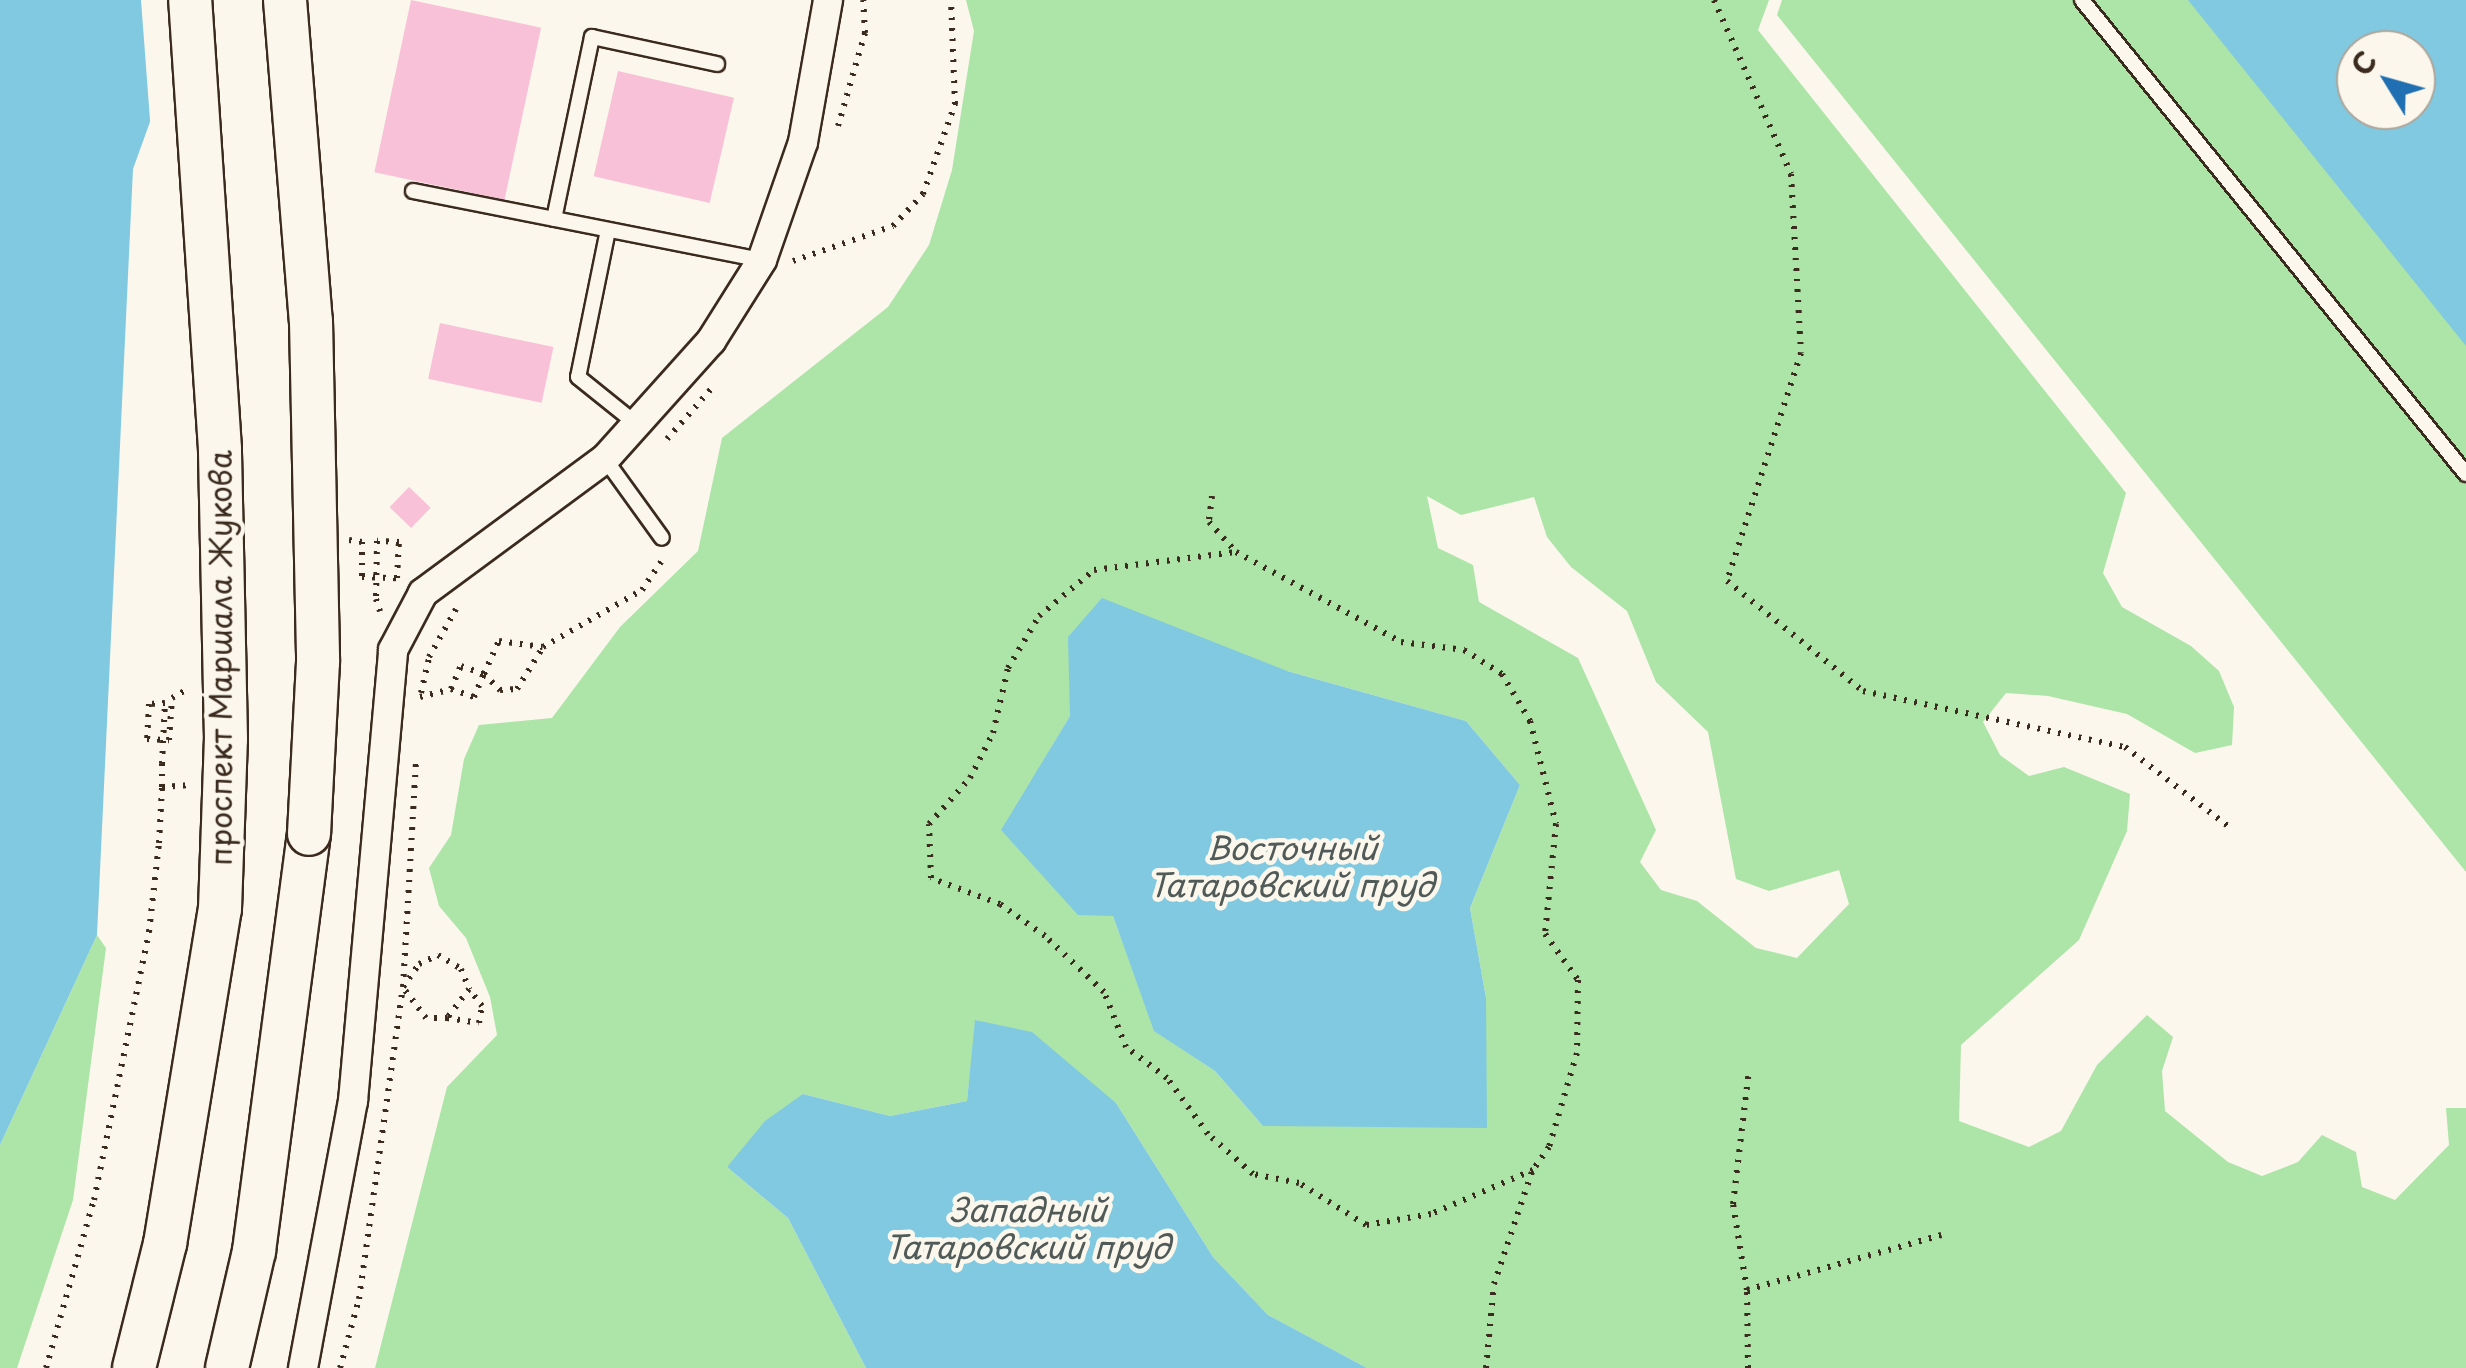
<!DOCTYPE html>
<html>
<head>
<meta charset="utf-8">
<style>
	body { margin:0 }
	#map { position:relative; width:2466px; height:1368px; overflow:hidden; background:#fbf7ec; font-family:"Playpen Sans",sans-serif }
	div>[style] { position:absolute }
	.green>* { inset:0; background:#ade4a8 }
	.water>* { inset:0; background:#80c9e1 }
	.pier>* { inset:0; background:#fbf7ec }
	.building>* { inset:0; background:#f9c1d7; transform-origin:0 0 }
	.path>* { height:6px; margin-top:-3px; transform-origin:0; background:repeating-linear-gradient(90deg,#3b2a1e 0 2.5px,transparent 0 10.5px) }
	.roads { filter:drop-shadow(2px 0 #3b2a1e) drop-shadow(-2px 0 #3b2a1e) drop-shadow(0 2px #3b2a1e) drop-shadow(0 -2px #3b2a1e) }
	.lane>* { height:14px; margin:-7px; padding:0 7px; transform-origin:7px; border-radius:7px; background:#fbf7ec }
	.street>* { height:28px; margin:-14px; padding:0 14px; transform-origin:14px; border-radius:14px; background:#fbf7ec }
	.primary>* { height:42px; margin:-21px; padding:0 21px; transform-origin:21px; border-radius:21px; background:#fbf7ec }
	.bridges { filter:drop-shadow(2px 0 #3b2a1e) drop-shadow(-2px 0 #3b2a1e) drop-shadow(0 2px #3b2a1e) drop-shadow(0 -2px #3b2a1e) }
	.primary-bridge>* { height:42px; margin:-21px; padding:0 21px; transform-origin:21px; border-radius:21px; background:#fbf7ec }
	span { translate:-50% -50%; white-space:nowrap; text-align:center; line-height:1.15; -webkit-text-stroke:9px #fbf7ec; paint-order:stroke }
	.street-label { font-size:30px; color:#3b2a1e }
	.water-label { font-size:32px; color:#505a58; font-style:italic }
	.north { position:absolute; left:2336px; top:30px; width:100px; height:100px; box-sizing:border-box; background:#fbf7ec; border:2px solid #aea59a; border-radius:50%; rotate:307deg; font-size:28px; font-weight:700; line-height:40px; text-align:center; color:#3b2a1e }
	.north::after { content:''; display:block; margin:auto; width:35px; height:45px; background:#1f6fb2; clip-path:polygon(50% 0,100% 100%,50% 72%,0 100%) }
</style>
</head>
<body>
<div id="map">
	<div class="green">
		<div style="clip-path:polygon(evenodd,966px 0,1769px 0,1758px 30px,2126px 493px,2103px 573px,2122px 607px,2191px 646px,2219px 671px,2234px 707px,2232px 745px,2195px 753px,2127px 714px,2048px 696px,2006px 693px,1983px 722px,2000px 755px,2029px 776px,2064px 767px,2130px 794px,2127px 831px,2079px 940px,1961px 1045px,1959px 1121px,2029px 1147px,2061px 1131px,2097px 1065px,2147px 1015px,2173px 1037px,2162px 1071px,2165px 1111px,2228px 1162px,2262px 1176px,2298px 1162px,2322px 1135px,2356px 1152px,2362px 1187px,2395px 1200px,2449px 1145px,2446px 1108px,2466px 1108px,2466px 1368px,1367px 1368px,1268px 1315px,1213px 1257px,1116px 1103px,976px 1020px,967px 1101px,890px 1116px,803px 1094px,727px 1167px,788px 1218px,866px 1368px,375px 1368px,447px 1087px,497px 1035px,490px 997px,466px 938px,439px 906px,429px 868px,451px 835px,464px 759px,479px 725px,552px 718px,620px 627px,698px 551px,722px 438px,888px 307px,929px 245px,952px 170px,974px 31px,966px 0,1427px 496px,1461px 515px,1534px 497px,1547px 537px,1571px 567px,1627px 611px,1656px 682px,1708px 732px,1736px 879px,1769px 891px,1839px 870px,1849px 904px,1797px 958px,1756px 948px,1697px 901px,1661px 890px,1640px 862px,1656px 830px,1578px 658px,1479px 602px,1473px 565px,1438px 548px,1427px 496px,966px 0,1287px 671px,1466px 721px,1520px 785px,1470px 908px,1486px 998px,1263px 1126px,1215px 1071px,1155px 1031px,1113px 916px,1002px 830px,1070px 716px,1287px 671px)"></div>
		<div style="clip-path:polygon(evenodd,1782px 0,2466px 0,2466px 872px,1777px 15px,1782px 0,2356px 50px,2416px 50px,2416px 110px,2356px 110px,2356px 50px)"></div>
		<div style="clip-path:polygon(97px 935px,106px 948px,73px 1200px,17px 1368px,0 1368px,0 1145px)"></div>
	</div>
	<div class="water">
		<div style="clip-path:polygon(0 0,194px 0,133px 169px,97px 935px,0 1145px)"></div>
		<div style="clip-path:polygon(evenodd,2188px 0,2466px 0,2466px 346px,2188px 0,2356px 50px,2416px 50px,2416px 110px,2356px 110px,2356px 50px)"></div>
		<div style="clip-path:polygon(1102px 598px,1287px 671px,1466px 721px,1520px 785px,1470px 908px,1486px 998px,1487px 1128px,1263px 1126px,1215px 1071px,1154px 1031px,1113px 916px,1078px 915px,1001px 830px,1070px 716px,1068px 637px)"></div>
		<div style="clip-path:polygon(975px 1020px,1032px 1032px,1116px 1103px,1213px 1257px,1268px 1315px,1367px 1368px,866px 1368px,788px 1218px,727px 1167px,765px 1121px,803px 1094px,890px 1116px,967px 1101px)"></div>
	</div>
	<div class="pier">
		<div style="clip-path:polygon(141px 0,199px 0,151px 133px)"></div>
	</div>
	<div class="building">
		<div style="left:411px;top:0;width:133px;height:176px;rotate:12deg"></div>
		<div style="left:618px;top:71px;width:119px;height:108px;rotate:13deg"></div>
		<div style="left:440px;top:323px;width:116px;height:57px;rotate:12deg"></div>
		<div style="left:409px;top:487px;width:30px;height:28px;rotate:44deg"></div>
	</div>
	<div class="path">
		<div style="left:1714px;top:0;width:190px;rotate:66.1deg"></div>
		<div style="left:1791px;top:174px;width:179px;rotate:86.8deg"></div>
		<div style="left:1801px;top:353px;width:240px;rotate:108deg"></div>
		<div style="left:1727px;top:581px;width:175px;rotate:39deg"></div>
		<div style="left:1863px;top:691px;width:268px;rotate:12.1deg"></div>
		<div style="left:2125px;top:747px;width:136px;rotate:37.5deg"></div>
		<div style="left:838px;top:126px;width:97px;rotate:-73.8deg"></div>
		<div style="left:865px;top:33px;width:33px;rotate:-93deg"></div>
		<div style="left:793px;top:261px;width:106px;rotate:-19.3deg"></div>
		<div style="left:893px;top:226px;width:44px;rotate:-46.8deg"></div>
		<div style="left:923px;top:194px;width:96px;rotate:-70.4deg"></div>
		<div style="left:955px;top:104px;width:104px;rotate:-92.2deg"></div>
		<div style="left:667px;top:439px;width:68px;rotate:-48.6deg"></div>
		<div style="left:1212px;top:496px;width:26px;rotate:97deg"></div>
		<div style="left:1209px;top:522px;width:40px;rotate:48deg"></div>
		<div style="left:1236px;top:552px;width:188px;rotate:28.6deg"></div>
		<div style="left:1401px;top:642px;width:64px;rotate:7.2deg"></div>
		<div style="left:1464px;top:650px;width:45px;rotate:32.3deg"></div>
		<div style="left:1502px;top:674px;width:55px;rotate:59.2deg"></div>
		<div style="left:1530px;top:721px;width:106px;rotate:75.8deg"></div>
		<div style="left:1556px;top:824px;width:111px;rotate:95.7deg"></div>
		<div style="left:1545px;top:934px;width:57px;rotate:54.3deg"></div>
		<div style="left:1578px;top:980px;width:73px;rotate:90.8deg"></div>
		<div style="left:1577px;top:1053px;width:98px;rotate:106.6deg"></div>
		<div style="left:1549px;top:1147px;width:28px;rotate:125deg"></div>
		<div style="left:1533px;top:1170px;width:111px;rotate:156.7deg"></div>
		<div style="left:1431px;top:1214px;width:66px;rotate:170.4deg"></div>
		<div style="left:1366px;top:1225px;width:79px;rotate:-147.9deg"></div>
		<div style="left:1299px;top:1183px;width:47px;rotate:-168.9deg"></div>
		<div style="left:1253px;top:1174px;width:60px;rotate:-138.4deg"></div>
		<div style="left:1208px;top:1134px;width:69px;rotate:-126.2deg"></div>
		<div style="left:1167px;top:1078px;width:51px;rotate:-142.9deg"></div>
		<div style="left:1126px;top:1047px;width:59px;rotate:-111.8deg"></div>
		<div style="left:1104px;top:992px;width:81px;rotate:-136.5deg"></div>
		<div style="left:1045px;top:936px;width:55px;rotate:-144.6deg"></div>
		<div style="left:1000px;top:904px;width:74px;rotate:-159.4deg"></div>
		<div style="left:931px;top:878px;width:54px;rotate:-92.1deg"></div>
		<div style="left:929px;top:824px;width:62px;rotate:-48.3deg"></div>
		<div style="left:970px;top:778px;width:51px;rotate:-62.9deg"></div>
		<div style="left:993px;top:733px;width:67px;rotate:-77deg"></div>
		<div style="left:1008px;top:668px;width:61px;rotate:-59.2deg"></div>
		<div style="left:1039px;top:616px;width:72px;rotate:-39.9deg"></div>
		<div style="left:1094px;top:570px;width:143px;rotate:-7.2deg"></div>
		<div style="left:349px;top:540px;width:13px;rotate:9deg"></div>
		<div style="left:362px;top:542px;width:35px;rotate:90deg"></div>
		<div style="left:362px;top:577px;width:35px;rotate:2deg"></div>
		<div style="left:397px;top:578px;width:36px;rotate:-87deg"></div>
		<div style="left:399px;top:542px;width:22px;rotate:-177deg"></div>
		<div style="left:377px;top:541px;width:58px;rotate:91deg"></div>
		<div style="left:376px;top:599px;width:13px;rotate:72deg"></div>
		<div style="left:451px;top:689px;width:25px;rotate:-67deg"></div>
		<div style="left:461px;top:666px;width:24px;rotate:19deg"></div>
		<div style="left:484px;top:674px;width:36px;rotate:-66deg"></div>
		<div style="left:499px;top:641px;width:44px;rotate:7.8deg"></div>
		<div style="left:421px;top:693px;width:37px;rotate:-77deg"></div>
		<div style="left:429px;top:657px;width:55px;rotate:-60.6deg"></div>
		<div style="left:420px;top:697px;width:32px;rotate:-14deg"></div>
		<div style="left:451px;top:689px;width:24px;rotate:19deg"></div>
		<div style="left:474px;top:697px;width:25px;rotate:-67deg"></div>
		<div style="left:484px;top:674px;width:23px;rotate:45deg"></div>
		<div style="left:500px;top:690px;width:17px;rotate:-3deg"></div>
		<div style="left:517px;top:689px;width:49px;rotate:-58.2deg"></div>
		<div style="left:543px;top:647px;width:114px;rotate:-29.9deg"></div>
		<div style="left:642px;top:590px;width:40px;rotate:-56deg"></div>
		<div style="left:162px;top:787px;width:29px;rotate:-4deg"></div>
		<div style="left:438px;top:955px;width:27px;rotate:31deg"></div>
		<div style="left:461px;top:969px;width:22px;rotate:68deg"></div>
		<div style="left:469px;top:989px;width:36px;rotate:127deg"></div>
		<div style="left:447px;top:1018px;width:21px;rotate:180deg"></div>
		<div style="left:426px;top:1018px;width:39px;rotate:-127deg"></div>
		<div style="left:403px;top:987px;width:28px;rotate:-55deg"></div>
		<div style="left:419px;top:964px;width:21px;rotate:-25deg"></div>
		<div style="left:447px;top:1018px;width:32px;rotate:9deg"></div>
		<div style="left:479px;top:1023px;width:17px;rotate:-80deg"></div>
		<div style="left:482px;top:1006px;width:21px;rotate:-127deg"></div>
		<div style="left:1747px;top:1290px;width:87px;rotate:-99.2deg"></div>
		<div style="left:1733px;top:1204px;width:136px;rotate:-83.2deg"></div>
		<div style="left:46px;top:1368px;width:175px;rotate:-74.1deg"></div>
		<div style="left:94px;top:1200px;width:274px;rotate:-78.4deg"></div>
		<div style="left:149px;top:932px;width:90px;rotate:-83.6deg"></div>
		<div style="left:159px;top:843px;width:56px;rotate:-86.9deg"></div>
		<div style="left:162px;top:787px;width:23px;rotate:-90deg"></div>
		<div style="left:162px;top:764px;width:61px;rotate:-87.2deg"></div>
		<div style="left:165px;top:703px;width:16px;rotate:176deg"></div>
		<div style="left:149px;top:704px;width:35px;rotate:93deg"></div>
		<div style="left:147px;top:739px;width:22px;rotate:3deg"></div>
		<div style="left:169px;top:740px;width:42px;rotate:-85.9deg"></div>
		<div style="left:172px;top:698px;width:16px;rotate:-30deg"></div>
		<div style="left:340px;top:1368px;width:72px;rotate:-74.6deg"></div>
		<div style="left:359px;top:1299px;width:315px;rotate:-82deg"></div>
		<div style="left:403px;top:987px;width:227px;rotate:-86.7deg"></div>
		<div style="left:1486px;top:1368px;width:84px;rotate:-84.6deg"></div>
		<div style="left:1494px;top:1284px;width:118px;rotate:-71.3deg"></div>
		<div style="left:1748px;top:1368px;width:78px;rotate:-90.7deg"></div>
		<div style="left:1747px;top:1290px;width:202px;rotate:-15.8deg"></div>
	</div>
	<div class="roads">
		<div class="lane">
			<div style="left:2082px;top:0;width:610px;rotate:50.99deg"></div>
			<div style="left:413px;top:191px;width:356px;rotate:11.2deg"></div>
			<div style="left:554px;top:219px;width:186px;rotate:-78.2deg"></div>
			<div style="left:592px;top:37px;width:128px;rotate:12.2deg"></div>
			<div style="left:608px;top:230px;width:150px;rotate:101.5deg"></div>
			<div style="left:578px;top:377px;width:78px;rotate:38.8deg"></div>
			<div style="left:605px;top:459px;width:97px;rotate:54.2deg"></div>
		</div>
		<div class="street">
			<div style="left:303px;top:1368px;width:272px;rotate:-79.4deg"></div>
			<div style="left:353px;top:1101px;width:453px;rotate:-84.9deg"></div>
			<div style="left:393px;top:650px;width:64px;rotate:-62.2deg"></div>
			<div style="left:423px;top:593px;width:226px;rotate:-36.4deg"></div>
			<div style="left:605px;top:459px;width:159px;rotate:-48.1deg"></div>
			<div style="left:711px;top:341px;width:96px;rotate:-57.8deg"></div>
			<div style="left:762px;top:260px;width:125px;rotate:-70.8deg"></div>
			<div style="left:803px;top:142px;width:144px;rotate:-80deg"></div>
		</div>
		<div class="primary">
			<div style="left:227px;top:1368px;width:120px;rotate:-77deg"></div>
			<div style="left:254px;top:1251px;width:421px;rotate:-82.5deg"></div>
		</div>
	</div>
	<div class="bridges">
		<div class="primary-bridge">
			<div style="left:285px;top:0;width:322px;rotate:85.4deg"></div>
			<div style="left:311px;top:321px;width:341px;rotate:88.8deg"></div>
			<div style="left:318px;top:662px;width:172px;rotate:93deg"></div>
			<div style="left:134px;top:1368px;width:128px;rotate:-76deg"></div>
			<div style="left:165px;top:1244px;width:339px;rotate:-80.7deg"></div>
			<div style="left:220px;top:909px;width:170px;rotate:-88deg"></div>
			<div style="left:226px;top:739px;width:290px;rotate:-91.2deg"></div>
			<div style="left:220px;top:449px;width:450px;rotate:-93.8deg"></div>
		</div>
	</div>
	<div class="street-label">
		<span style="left:220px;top:658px;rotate:-90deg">проспект Маршала Жукова</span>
	</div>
	<div class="water-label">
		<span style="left:1292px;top:866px">Восточный<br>Татаровский пруд</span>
		<span style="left:1028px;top:1228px">Западный<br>Татаровский пруд</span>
	</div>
	<div class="north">С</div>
</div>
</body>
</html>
